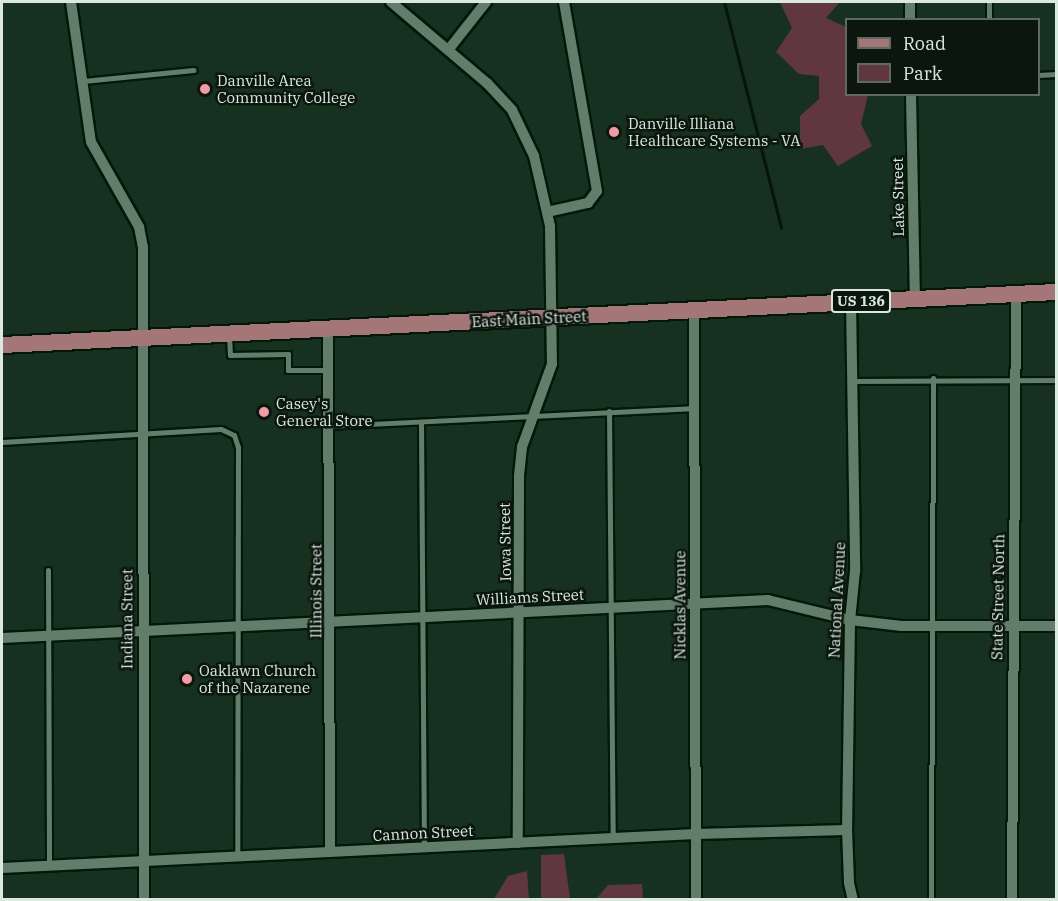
<!DOCTYPE html>
<html>
<head>
<meta charset="utf-8">
<style>
	body { margin:0 }
	#map { position:relative; width:1058px; height:901px; overflow:hidden; background:#173120; font-family:"IBM Plex Serif",serif }
	div>[style] { position:absolute }
	.green>* { inset:0; background:#5f373d }
	.stream>* { height:3px; margin:-1.5px; padding:0 1.5px; transform-origin:1.5px; border-radius:1.5px; background:#04160a }
	.roads { filter:drop-shadow(2px 0 #011909) drop-shadow(-2px 0 #011909) drop-shadow(0 2px #011909) drop-shadow(0 -2px #011909) }
	.lane>* { height:5px; margin:-2.5px; padding:0 2.5px; transform-origin:2.5px; border-radius:2.5px; background:#627e6b }
	.street>* { height:10px; margin:-5px; padding:0 5px; transform-origin:5px; border-radius:5px; background:#627e6b }
	.primary>* { height:16px; margin:-8px; padding:0 8px; transform-origin:8px; border-radius:8px; background:#a57678 }
	.dots>* { width:16px; height:16px; translate:-50% -50%; box-sizing:border-box; border:3px solid #0b160e; border-radius:50% }
	span { translate:-50% -50%; white-space:nowrap; text-align:center; line-height:1.15; -webkit-text-stroke:5px #0b160e; paint-order:stroke }
	.shield-label span { padding:2px 4px; background:#0b160e; border:2px solid; border-radius:4px; -webkit-text-stroke-width:0 }
	.shield-label { font-size:14px; color:#d9e9de; font-weight:700 }
	.poi-label { font-size:15px; color:#d9e9de }
	.left { translate:0 -50%; text-align:left }
	.street-label { font-size:15px; color:#d9e9de }
	.frame { position:absolute; inset:0; border:3px solid #d9e9de; pointer-events:none }
	.legend { position:absolute; left:845px; top:18px; width:195px; height:78px; box-sizing:border-box; background:#0b160e; border:2px solid #5d6a61; margin:0; padding:8px 10px; list-style:none; font-size:18px; color:#d9e9de }
	.legend li { display:flex; align-items:center; gap:12px; height:30px }
	.legend b { width:30px; border:2px solid #5d6a61 }
</style>
</head>
<body>
<div id="map">
	<div class="green">
		<div style="clip-path:polygon(780px 2px,840px 2px,826px 18px,846px 27px,846px 94px,868px 95px,861px 124px,872px 146px,838px 166px,823px 145px,800px 149px,800px 116px,819px 99px,819px 76px,799px 74px,776px 52px,792px 28px)"></div>
		<div style="clip-path:polygon(564px 854px,570px 899px,541px 899px,541px 855px)"></div>
		<div style="clip-path:polygon(527px 871px,529px 899px,494px 899px,508px 876px)"></div>
		<div style="clip-path:polygon(642px 884px,643px 899px,596px 899px,608px 885px)"></div>
	</div>
	<div class="stream">
		<div style="left:724px;top:2px;width:233px;rotate:75.8deg"></div>
	</div>
	<div class="roads">
		<div class="lane">
			<div style="left:989px;top:2px;width:18px;rotate:90deg"></div>
			<div style="left:1038px;top:75px;width:18px;rotate:-3deg"></div>
			<div style="left:83px;top:81px;width:111px;rotate:-5.7deg"></div>
			<div style="left:229px;top:336px;width:19px;rotate:87deg"></div>
			<div style="left:230px;top:355px;width:58px;rotate:-1deg"></div>
			<div style="left:288px;top:354px;width:16px;rotate:90deg"></div>
			<div style="left:288px;top:370px;width:41px"></div>
			<div style="left:853px;top:381px;width:203px;rotate:-0.3deg"></div>
			<div style="left:609px;top:411px;width:427px;rotate:89.5deg"></div>
			<div style="left:421px;top:422px;width:426px;rotate:89.6deg"></div>
			<div style="left:329px;top:426px;width:365px;rotate:-2.8deg"></div>
			<div style="left:2px;top:442px;width:219px;rotate:-3.4deg"></div>
			<div style="left:221px;top:429px;width:14px;rotate:25deg"></div>
			<div style="left:234px;top:435px;width:13px;rotate:72deg"></div>
			<div style="left:238px;top:447px;width:409px;rotate:90.1deg"></div>
			<div style="left:48px;top:570px;width:296px;rotate:89.8deg"></div>
			<div style="left:931px;top:900px;width:522px;rotate:-89.78deg"></div>
		</div>
		<div class="street">
			<div style="left:71px;top:2px;width:141px;rotate:81.9deg"></div>
			<div style="left:91px;top:142px;width:98px;rotate:60.5deg"></div>
			<div style="left:139px;top:227px;width:20px;rotate:79deg"></div>
			<div style="left:143px;top:247px;width:653px;rotate:89.91deg"></div>
			<div style="left:391px;top:2px;width:126px;rotate:40.2deg"></div>
			<div style="left:487px;top:83px;width:37px;rotate:47deg"></div>
			<div style="left:512px;top:110px;width:51px;rotate:64.4deg"></div>
			<div style="left:534px;top:156px;width:72px;rotate:77.1deg"></div>
			<div style="left:550px;top:226px;width:138px;rotate:89.2deg"></div>
			<div style="left:552px;top:364px;width:88px;rotate:109.9deg"></div>
			<div style="left:522px;top:447px;width:30px;rotate:96deg"></div>
			<div style="left:519px;top:477px;width:366px;rotate:90.2deg"></div>
			<div style="left:910px;top:2px;width:18px;rotate:90deg"></div>
			<div style="left:449px;top:49px;width:60px;rotate:-51.8deg"></div>
			<div style="left:911px;top:94px;width:205px;rotate:88.9deg"></div>
			<div style="left:547px;top:212px;width:42px;rotate:-12.4deg"></div>
			<div style="left:588px;top:203px;width:15px;rotate:-53deg"></div>
			<div style="left:597px;top:191px;width:192px;rotate:-99.9deg"></div>
			<div style="left:851px;top:302px;width:269px;rotate:89.1deg"></div>
			<div style="left:855px;top:571px;width:49px;rotate:95.8deg"></div>
			<div style="left:850px;top:620px;width:210px;rotate:90.8deg"></div>
			<div style="left:847px;top:830px;width:53px;rotate:87.8deg"></div>
			<div style="left:849px;top:883px;width:17px;rotate:77deg"></div>
			<div style="left:694px;top:311px;width:589px;rotate:89.81deg"></div>
			<div style="left:328px;top:329px;width:523px;rotate:89.78deg"></div>
			<div style="left:2px;top:638px;width:767px;rotate:-2.84deg"></div>
			<div style="left:768px;top:600px;width:84px;rotate:13.7deg"></div>
			<div style="left:850px;top:620px;width:52px;rotate:6.6deg"></div>
			<div style="left:902px;top:626px;width:154px"></div>
			<div style="left:2px;top:868px;width:695px;rotate:-2.8deg"></div>
			<div style="left:696px;top:834px;width:151px;rotate:-1.5deg"></div>
			<div style="left:1012px;top:900px;width:606px;rotate:-89.62deg"></div>
		</div>
		<div class="primary">
			<div style="left:2px;top:345px;width:1055px;rotate:-2.88deg"></div>
		</div>
	</div>
	<div class="dots">
		<div style="left:205px;top:89px;background:#f39aa7"></div>
		<div style="left:614px;top:132px;background:#f39aa7"></div>
		<div style="left:264px;top:412px;background:#f39aa7"></div>
		<div style="left:187px;top:679px;background:#f39aa7"></div>
	</div>
	<div class="shield-label">
		<span style="left:861px;top:301px">US 136</span>
	</div>
	<div class="poi-label">
		<span class="left" style="left:217px;top:89px">Danville Area<br>Community College</span>
		<span class="left" style="left:628px;top:132px">Danville Illiana<br>Healthcare Systems - VA</span>
		<span class="left" style="left:276px;top:412px">Casey's<br>General Store</span>
		<span class="left" style="left:199px;top:679px">Oaklawn Church<br>of the Nazarene</span>
	</div>
	<div class="street-label">
		<span style="left:898px;top:197px;rotate:-91deg">Lake Street</span>
		<span style="left:529px;top:319px;rotate:-3deg">East Main Street</span>
		<span style="left:505px;top:542px;rotate:-91deg">Iowa Street</span>
		<span style="left:316px;top:591px;rotate:-90deg">Illinois Street</span>
		<span style="left:530px;top:597px;rotate:-3deg">Williams Street</span>
		<span style="left:998px;top:597px;rotate:-89deg">State Street North</span>
		<span style="left:837px;top:600px;rotate:-87deg">National Avenue</span>
		<span style="left:680px;top:605px;rotate:-90deg">Nicklas Avenue</span>
		<span style="left:127px;top:619px;rotate:-90deg">Indiana Street</span>
		<span style="left:423px;top:833px;rotate:-3deg">Cannon Street</span>
	</div>
	<div class="frame"></div>
	<ul class="legend">
	<li><b style="height:8px;background:#a57678"></b>Road</li>
	<li><b style="height:16px;background:#5f373d"></b>Park</li>
	</ul>
</div>
</body>
</html>
